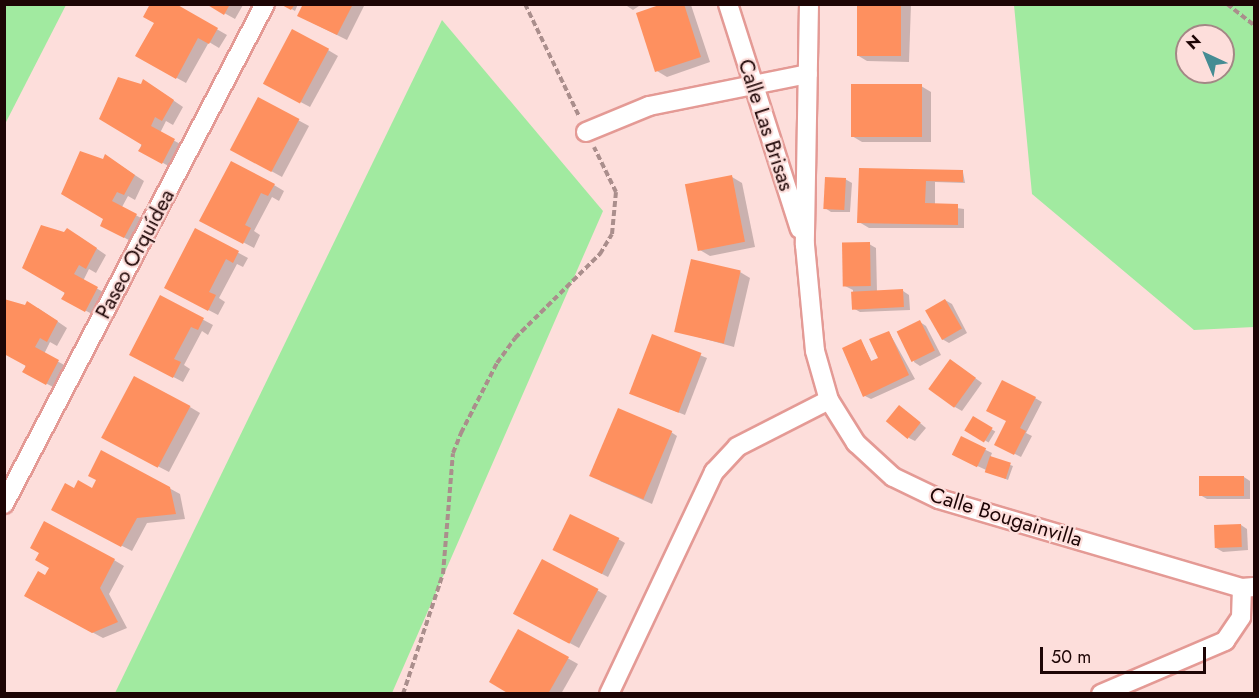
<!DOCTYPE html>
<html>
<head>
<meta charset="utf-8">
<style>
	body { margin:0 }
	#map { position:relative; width:1259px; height:698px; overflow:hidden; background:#fddedb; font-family:Jost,sans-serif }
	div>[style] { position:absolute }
	.green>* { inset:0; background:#a1eaa0 }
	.shadow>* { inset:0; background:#0003; transform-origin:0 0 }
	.building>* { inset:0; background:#fe905f; transform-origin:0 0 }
	.path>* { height:4px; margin-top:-2px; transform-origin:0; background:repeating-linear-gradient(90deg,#aa8e8c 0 6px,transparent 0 9px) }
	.roads { filter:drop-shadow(2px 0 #e49a95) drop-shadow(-2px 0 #e49a95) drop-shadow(0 2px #e49a95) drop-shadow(0 -2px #e49a95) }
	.street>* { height:18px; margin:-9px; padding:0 9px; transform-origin:9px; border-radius:9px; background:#fff }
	span { translate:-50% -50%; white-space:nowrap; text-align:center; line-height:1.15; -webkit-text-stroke:4.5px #fddedb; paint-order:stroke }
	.street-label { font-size:21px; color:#1d0505 }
	.frame { position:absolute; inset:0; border:6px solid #1d0505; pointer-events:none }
	.north { position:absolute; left:1175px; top:24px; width:60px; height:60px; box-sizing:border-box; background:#fddedb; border:2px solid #a38785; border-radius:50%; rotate:316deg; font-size:16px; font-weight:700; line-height:24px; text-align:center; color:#1d0505 }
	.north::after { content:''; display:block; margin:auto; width:21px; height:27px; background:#458c93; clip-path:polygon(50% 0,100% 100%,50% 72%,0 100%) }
	.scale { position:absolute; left:1040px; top:647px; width:166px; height:27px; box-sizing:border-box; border:3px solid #1d0505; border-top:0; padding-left:8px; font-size:18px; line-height:21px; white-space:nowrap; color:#1d0505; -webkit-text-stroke:4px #fddedb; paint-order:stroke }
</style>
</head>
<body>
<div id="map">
	<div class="green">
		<div style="clip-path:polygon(5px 4px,66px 5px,5px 124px,4px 5px)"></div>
		<div style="clip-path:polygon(evenodd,1014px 5px,1254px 5px,1254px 327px,1194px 330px,1032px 194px,1014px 5px,1187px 36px,1223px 36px,1223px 72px,1187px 72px,1187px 36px)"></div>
		<div style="clip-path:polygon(442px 20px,603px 211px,392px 693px,115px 693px)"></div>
	</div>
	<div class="shadow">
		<div style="clip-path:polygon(173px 4px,227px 35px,219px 48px,209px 42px,186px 83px,137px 56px)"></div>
		<div style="clip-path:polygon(208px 4px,249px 4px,243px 5px,235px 19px)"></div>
		<div style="clip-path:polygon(283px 4px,298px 4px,295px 11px)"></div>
		<div style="clip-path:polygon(305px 4px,365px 4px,347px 40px,309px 21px)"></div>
		<div style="clip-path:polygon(624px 4px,642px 4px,633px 10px)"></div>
		<div style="clip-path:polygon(667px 4px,691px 5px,710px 62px,667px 77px,657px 71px)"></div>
		<div style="clip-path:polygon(858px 4px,911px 4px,909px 62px,867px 61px,857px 55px)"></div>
		<div style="clip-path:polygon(328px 50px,338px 56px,310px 107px,274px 88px)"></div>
		<div style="clip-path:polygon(921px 86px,931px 92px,931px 142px,862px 142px,852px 136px)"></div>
		<div style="clip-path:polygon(154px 87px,183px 107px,173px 125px,166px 121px,160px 133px,184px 146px,172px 168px,140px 150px)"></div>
		<div style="clip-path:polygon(259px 99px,309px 126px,282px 177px,242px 155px)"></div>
		<div style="clip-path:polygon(103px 161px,115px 162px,144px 181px,135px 200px,128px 196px,122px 207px,146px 221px,134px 243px,102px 225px,105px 219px)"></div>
		<div style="clip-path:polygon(861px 170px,963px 172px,965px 183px,935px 182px,935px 205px,964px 209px,964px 228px,869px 228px,859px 222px)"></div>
		<div style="clip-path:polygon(732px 177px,742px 183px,755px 247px,710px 256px,700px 250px)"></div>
		<div style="clip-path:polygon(845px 179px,852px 183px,850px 212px,831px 212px,825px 208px)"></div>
		<div style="clip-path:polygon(274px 185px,284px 191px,279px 201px,272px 197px,254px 231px,260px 235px,254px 248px,201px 220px)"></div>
		<div style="clip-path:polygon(196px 230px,248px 258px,243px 267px,237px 264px,219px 298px,225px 302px,218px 315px,176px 293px)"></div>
		<div style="clip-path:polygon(77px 235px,106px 255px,96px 273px,89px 269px,83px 281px,107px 294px,96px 316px,63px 299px)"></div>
		<div style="clip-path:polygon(869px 244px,876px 248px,877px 292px,903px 291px,909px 295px,910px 310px,860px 312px,853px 308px,853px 290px,845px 286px)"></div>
		<div style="clip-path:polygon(740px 272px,750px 278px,734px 347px,676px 331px)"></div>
		<div style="clip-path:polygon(161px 297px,213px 325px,208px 335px,202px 331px,184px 365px,190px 369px,183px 382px,141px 360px)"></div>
		<div style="clip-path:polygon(945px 300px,952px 304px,967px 333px,949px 343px,942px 339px)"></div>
		<div style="clip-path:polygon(38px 308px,67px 328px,57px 346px,50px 342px,44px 354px,68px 367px,57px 389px,24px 372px)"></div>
		<div style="clip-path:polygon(920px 322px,926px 326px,941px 355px,920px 366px,914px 362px)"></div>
		<div style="clip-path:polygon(889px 332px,915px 379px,871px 399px,865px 396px,861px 341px,872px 362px,881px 358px)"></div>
		<div style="clip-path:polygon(652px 336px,707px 358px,685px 415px,637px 396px)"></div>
		<div style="clip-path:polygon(956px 364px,982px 383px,962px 411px,955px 407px)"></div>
		<div style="clip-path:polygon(1035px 398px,1042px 402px,1026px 433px,1032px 436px,1021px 457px,1003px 448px,1008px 421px)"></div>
		<div style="clip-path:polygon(190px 407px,200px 413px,169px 472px,113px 443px)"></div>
		<div style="clip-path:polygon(906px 411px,926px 428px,915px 441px,909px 438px)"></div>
		<div style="left:973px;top:418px;width:26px;height:13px;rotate:31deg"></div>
		<div style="clip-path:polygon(671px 432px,677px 436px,652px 504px,600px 481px)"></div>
		<div style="clip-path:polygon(961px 438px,992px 453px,990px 458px,1013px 466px,1008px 480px,960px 458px)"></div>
		<div style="clip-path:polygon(1244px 477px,1250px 481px,1250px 499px,1207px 499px,1200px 495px)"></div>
		<div style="clip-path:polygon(98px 480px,169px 488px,180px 494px,185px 519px,147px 523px,132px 551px,62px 515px,74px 490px,92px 490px)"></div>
		<div style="clip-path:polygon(1241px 525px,1247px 529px,1248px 550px,1223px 552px,1216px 548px)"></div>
		<div style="clip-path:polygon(618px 539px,625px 543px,608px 577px,561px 553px)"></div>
		<div style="clip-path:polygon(114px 560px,124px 566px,109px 594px,127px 628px,103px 638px,36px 602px,51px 568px)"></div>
		<div style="clip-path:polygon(597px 590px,607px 596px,579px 648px,525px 619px)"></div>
		<div style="clip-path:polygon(519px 631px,578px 664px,561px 694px,512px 694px)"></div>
	</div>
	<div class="building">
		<div style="clip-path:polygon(150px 4px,176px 4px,218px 28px,209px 44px,198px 38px,176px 79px,135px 56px,154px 23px,143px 17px)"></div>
		<div style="clip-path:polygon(206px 4px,230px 4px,224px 15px)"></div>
		<div style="clip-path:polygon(280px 4px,295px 4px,291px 10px)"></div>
		<div style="clip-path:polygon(303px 4px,353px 4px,337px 35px,297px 16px)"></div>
		<div style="clip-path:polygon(662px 4px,684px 4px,701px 57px,655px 72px,636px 13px)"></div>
		<div style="left:857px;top:4px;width:44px;height:52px"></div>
		<div style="left:292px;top:29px;width:42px;height:62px;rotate:28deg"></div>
		<div style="clip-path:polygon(118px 77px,141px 84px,143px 79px,174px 100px,162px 121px,155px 117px,151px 126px,175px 139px,162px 164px,138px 151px,142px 145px,99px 119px)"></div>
		<div style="left:851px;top:84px;width:71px;height:53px"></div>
		<div style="left:258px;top:97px;width:47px;height:60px;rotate:28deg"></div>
		<div style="clip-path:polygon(80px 151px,103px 159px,105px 154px,135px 175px,124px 195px,117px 192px,112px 201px,137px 214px,124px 238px,100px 226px,103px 219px,61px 194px)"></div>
		<div style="clip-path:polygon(231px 161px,275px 184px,268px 196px,261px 193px,245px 225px,251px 228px,243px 244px,199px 221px)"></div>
		<div style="clip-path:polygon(859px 168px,963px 170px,963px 182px,926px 181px,925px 203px,958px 204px,958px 225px,857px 223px)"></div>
		<div style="left:732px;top:175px;width:68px;height:48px;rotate:79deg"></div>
		<div style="left:825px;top:177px;width:21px;height:32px;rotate:3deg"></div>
		<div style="clip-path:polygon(41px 225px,64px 232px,67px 228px,97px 248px,86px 269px,79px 265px,74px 274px,98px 287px,85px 312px,61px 299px,65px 293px,22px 268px)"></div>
		<div style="clip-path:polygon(195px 228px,239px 251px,233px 263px,226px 259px,209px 292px,216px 295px,208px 311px,164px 288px)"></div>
		<div style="left:870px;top:242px;width:44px;height:28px;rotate:89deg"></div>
		<div style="left:691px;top:259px;width:51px;height:75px;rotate:13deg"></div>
		<div style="left:903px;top:289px;width:18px;height:52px;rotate:87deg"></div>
		<div style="clip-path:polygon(160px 295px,204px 318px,198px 330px,191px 327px,174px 359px,181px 362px,173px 378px,129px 355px)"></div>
		<div style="clip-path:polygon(4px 299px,25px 305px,27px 301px,58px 321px,47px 342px,40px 338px,35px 347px,59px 360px,46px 385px,22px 372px,26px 366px,4px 354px)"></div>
		<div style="left:945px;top:299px;width:34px;height:23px;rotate:60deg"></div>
		<div style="left:920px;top:320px;width:34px;height:26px;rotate:64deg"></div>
		<div style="clip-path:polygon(889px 331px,909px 375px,863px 397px,842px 348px,861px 339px,871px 361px,878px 358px,869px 339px)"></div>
		<div style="left:652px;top:334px;width:53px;height:64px;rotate:21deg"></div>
		<div style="left:950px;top:359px;width:32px;height:37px;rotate:36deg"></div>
		<div style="left:134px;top:376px;width:64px;height:70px;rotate:28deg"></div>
		<div style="clip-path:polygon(1002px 380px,1036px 397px,1020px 428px,1026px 431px,1014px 455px,994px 445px,1006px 421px,986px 411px)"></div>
		<div style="left:899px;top:405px;width:28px;height:21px;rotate:39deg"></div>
		<div style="left:618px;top:408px;width:59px;height:74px;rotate:23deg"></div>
		<div style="left:973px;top:416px;width:23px;height:17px;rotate:31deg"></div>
		<div style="left:961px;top:436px;width:28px;height:21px;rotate:26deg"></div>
		<div style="clip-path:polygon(101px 450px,170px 487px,176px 514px,137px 518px,121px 547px,51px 510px,65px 483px,74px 488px,78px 480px,92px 488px,96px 480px,88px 476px)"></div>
		<div style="left:990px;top:456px;width:22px;height:17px;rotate:18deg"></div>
		<div style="left:1199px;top:476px;width:45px;height:20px"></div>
		<div style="left:570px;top:514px;width:55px;height:40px;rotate:26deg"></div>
		<div style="clip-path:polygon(44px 521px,115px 559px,100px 588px,118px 622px,92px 633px,24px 596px,38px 571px,45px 575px,49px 568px,35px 560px,39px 553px,30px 548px)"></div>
		<div style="left:1241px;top:524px;width:23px;height:27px;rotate:88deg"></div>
		<div style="left:542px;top:559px;width:64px;height:62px;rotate:28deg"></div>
		<div style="clip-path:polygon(518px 629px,569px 657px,548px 694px,509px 694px,489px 682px)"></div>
	</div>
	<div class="path">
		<div style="left:525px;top:4px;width:124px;rotate:64.3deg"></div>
		<div style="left:1227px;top:4px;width:34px;rotate:38deg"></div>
		<div style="left:403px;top:694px;width:126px;rotate:-71.6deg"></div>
		<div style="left:443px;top:574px;width:121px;rotate:-85.3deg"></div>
		<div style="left:453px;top:453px;width:22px;rotate:-68deg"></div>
		<div style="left:461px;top:433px;width:79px;rotate:-62.8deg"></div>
		<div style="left:497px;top:363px;width:31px;rotate:-54deg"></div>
		<div style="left:515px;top:338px;width:120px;rotate:-44.7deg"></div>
		<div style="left:600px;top:254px;width:23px;rotate:-59deg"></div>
		<div style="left:612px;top:234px;width:42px;rotate:-84.6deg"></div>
		<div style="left:616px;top:192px;width:50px;rotate:-116.1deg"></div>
	</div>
	<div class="roads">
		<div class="street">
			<div style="left:728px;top:4px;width:236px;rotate:72.3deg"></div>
			<div style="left:809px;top:4px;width:241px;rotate:91deg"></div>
			<div style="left:805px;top:245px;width:106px;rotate:84.6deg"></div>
			<div style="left:815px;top:351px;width:51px;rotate:74.1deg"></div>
			<div style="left:829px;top:400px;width:51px;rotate:57.9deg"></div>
			<div style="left:856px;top:443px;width:50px;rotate:42.6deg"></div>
			<div style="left:893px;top:477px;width:51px;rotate:25.6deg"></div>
			<div style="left:939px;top:499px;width:316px;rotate:16.4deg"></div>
			<div style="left:1242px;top:588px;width:12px;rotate:-5deg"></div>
			<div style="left:586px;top:132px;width:68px;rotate:-22.4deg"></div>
			<div style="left:649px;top:106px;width:162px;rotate:-11.4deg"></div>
			<div style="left:4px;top:504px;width:564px;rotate:-62.44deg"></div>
			<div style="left:609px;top:694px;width:246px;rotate:-64.7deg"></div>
			<div style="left:714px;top:472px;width:34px;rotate:-47deg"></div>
			<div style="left:737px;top:447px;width:103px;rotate:-27.1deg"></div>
			<div style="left:1101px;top:694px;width:135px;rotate:-23.1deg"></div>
			<div style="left:1225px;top:641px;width:29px;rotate:-56deg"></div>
			<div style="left:1241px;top:617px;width:29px;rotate:-88deg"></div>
		</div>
	</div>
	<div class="street-label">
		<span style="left:766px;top:125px;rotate:72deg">Calle Las Brisas</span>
		<span style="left:135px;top:254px;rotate:-62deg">Paseo Orquídea</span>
		<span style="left:1006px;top:517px;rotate:17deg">Calle Bougainvilla</span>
	</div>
	<div class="frame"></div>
	<div class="north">N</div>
	<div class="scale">50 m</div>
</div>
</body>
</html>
